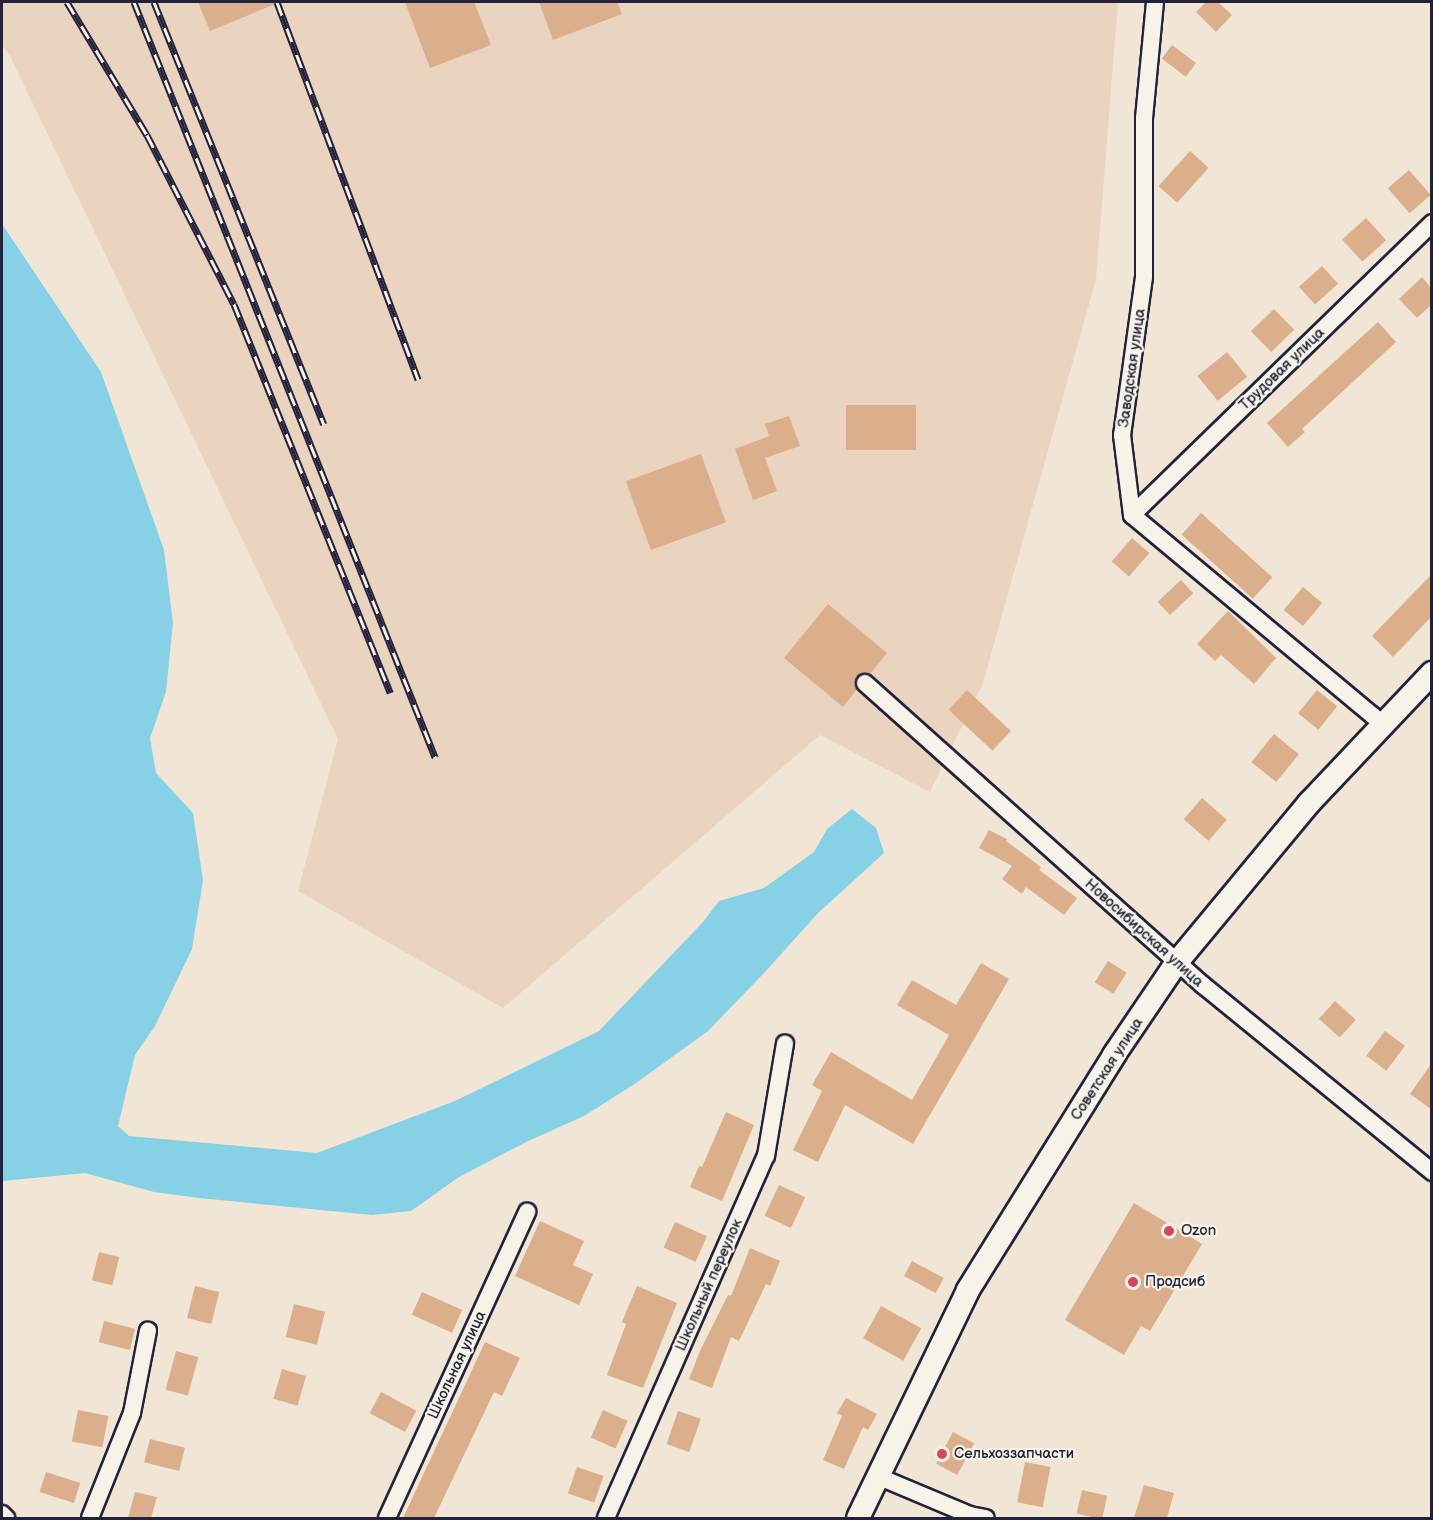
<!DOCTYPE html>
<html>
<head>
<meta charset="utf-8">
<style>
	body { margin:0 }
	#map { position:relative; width:1433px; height:1520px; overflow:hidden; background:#f1e5d6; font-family:"Balsamiq Sans",sans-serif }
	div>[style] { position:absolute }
	.built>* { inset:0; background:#ead4c0 }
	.water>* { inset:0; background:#86d1e6 }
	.building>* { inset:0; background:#dbae8c; transform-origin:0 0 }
	.roads { filter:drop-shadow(2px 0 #22223b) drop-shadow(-2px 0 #22223b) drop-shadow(0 2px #22223b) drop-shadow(0 -2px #22223b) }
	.minor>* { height:16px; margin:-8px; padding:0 8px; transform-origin:8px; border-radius:8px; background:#f7f3e8 }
	.secondary>* { height:22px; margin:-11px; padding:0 11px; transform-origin:11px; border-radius:11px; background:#f7f3e8 }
	.rail>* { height:7px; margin-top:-3.5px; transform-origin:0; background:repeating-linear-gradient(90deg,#f7f3e8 0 14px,#22223b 0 28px); box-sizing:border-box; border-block:2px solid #22223b }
	.dots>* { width:16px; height:16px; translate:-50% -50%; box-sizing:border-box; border:3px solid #f7f3e8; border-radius:50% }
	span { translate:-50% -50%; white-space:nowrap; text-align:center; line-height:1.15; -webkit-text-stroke:4.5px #f7f3e8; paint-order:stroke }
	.street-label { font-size:15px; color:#22223b }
	.poi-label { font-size:15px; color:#22223b }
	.left { translate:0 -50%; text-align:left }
	.frame { position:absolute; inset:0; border:3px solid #22223b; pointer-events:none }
</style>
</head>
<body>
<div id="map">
	<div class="built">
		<div style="clip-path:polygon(2px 2px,1118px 2px,1096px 279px,983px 683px,930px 792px,820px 735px,503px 1008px,298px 891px,338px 739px,10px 56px,2px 45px)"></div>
	</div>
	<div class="water">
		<div style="clip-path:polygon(2px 224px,101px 372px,164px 550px,173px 623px,166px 692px,150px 738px,156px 773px,193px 813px,203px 880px,192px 949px,155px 1026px,135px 1055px,118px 1126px,129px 1136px,317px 1153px,455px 1101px,599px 1031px,703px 922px,719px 901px,764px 888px,814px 852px,827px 829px,852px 809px,876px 828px,884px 853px,818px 913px,765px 972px,708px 1031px,636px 1083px,584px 1116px,526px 1142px,459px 1177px,411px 1211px,372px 1215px,199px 1198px,154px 1192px,85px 1173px,2px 1181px)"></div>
	</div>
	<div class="building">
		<div style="clip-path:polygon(198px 2px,280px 2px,210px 31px)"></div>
		<div style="clip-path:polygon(405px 2px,474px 2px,491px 45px,430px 68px)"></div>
		<div style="clip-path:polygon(539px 2px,617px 2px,622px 14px,553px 40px)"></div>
		<div style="clip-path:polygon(1206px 2px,1218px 2px,1232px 15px,1216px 32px,1196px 12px)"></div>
		<div style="left:1172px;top:45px;width:30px;height:17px;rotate:37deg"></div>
		<div style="left:1190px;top:151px;width:25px;height:47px;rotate:42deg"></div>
		<div style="left:1409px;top:170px;width:33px;height:28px;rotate:49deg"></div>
		<div style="left:1366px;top:218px;width:30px;height:32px;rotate:48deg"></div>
		<div style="left:1322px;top:266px;width:24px;height:31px;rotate:48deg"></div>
		<div style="clip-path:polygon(1422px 277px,1431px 288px,1431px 305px,1417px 318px,1399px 299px)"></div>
		<div style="left:1274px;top:309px;width:29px;height:32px;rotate:46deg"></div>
		<div style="clip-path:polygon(1378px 322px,1396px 342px,1302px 429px,1305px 432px,1288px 447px,1267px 423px)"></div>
		<div style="left:1227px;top:352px;width:32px;height:38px;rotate:51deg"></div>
		<div style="left:846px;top:405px;width:70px;height:45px"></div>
		<div style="clip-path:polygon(789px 416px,800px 446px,765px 458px,777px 491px,753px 500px,735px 449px,769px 436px,765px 424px)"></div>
		<div style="left:701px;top:454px;width:73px;height:80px;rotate:70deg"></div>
		<div style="left:1201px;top:513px;width:96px;height:29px;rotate:42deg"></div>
		<div style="left:1132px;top:538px;width:23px;height:31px;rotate:41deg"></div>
		<div style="clip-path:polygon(1431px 575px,1431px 617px,1393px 657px,1372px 636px)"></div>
		<div style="left:1181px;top:580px;width:18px;height:32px;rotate:47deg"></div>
		<div style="left:1303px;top:587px;width:25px;height:30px;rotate:40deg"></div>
		<div style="clip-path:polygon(828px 604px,887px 653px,870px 674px,862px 673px,857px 676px,855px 681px,857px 689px,843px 707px,784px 658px)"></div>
		<div style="clip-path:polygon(1228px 611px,1276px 658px,1254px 684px,1221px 655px,1215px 661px,1197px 644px)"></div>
		<div style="left:967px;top:690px;width:60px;height:27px;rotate:43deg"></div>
		<div style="left:1317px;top:690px;width:26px;height:30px;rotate:39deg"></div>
		<div style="left:1274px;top:734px;width:32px;height:36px;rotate:39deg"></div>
		<div style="left:1202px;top:798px;width:33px;height:28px;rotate:41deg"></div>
		<div style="clip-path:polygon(989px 830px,1007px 839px,1006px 841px,1041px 867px,1039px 870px,1077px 898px,1064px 915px,1026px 887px,1022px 894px,1002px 879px,1012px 866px,979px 848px)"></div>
		<div style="left:1108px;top:961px;width:22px;height:25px;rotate:32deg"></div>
		<div style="clip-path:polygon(981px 963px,1009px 979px,913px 1144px,845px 1105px,818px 1162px,793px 1150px,822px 1091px,812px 1085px,831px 1052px,912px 1100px,949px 1035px,897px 1005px,912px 980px,956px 1005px)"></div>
		<div style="left:1335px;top:1001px;width:28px;height:24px;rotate:42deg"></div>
		<div style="left:1385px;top:1031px;width:25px;height:31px;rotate:37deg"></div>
		<div style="clip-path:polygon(1431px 1064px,1431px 1109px,1410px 1094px)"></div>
		<div style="clip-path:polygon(726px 1112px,754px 1125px,722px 1201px,690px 1187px,699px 1166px,702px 1167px)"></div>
		<div style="left:779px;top:1185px;width:29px;height:34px;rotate:25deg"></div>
		<div style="clip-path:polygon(1134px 1203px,1202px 1244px,1150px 1331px,1141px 1326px,1124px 1355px,1065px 1320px)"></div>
		<div style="clip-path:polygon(540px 1221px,584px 1241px,573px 1265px,593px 1274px,579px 1305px,515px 1276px)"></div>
		<div style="left:675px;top:1222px;width:35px;height:28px;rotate:24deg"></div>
		<div style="clip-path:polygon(750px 1248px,780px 1261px,770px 1286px,766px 1284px,739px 1341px,731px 1337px,712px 1388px,689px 1379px,700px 1351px,728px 1295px,731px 1296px)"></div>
		<div style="left:99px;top:1252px;width:21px;height:29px;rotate:14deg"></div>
		<div style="left:912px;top:1261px;width:36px;height:17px;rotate:28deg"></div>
		<div style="left:195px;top:1286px;width:25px;height:33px;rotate:14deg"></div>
		<div style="clip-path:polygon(637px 1286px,677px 1303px,643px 1388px,607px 1375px,626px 1324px,622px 1322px)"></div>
		<div style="left:422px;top:1292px;width:44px;height:25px;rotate:24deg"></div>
		<div style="left:294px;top:1304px;width:32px;height:34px;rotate:14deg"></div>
		<div style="left:881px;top:1306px;width:46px;height:37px;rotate:29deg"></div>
		<div style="left:104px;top:1321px;width:32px;height:22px;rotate:14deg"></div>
		<div style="clip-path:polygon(485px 1342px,520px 1358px,502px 1396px,494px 1392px,434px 1518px,403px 1518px)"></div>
		<div style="left:176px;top:1351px;width:23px;height:40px;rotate:15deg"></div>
		<div style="left:282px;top:1369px;width:25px;height:31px;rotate:16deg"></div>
		<div style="left:381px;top:1392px;width:40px;height:24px;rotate:28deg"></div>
		<div style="clip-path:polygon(846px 1398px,877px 1414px,868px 1430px,863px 1427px,844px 1469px,823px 1460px,842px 1416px,837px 1413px)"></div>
		<div style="left:78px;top:1410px;width:31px;height:32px;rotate:11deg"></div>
		<div style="left:603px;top:1410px;width:27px;height:30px;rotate:24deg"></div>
		<div style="left:678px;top:1411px;width:24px;height:35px;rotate:19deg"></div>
		<div style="left:953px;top:1432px;width:24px;height:36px;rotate:28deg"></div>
		<div style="left:150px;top:1439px;width:36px;height:24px;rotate:14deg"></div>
		<div style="left:1025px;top:1462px;width:26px;height:41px;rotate:11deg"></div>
		<div style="left:577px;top:1467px;width:28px;height:28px;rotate:19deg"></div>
		<div style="left:46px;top:1472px;width:36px;height:21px;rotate:18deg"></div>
		<div style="clip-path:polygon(1144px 1485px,1174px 1493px,1167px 1518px,1134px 1518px)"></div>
		<div style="left:1082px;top:1490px;width:26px;height:24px;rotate:13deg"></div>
		<div style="clip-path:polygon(135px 1492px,157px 1497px,151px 1518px,128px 1518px)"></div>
	</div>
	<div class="roads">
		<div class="minor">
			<div style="left:1155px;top:2px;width:117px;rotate:95.4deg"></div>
			<div style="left:1144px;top:118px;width:159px;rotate:90deg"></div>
			<div style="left:1144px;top:277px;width:160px;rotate:97.9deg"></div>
			<div style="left:1122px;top:435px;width:81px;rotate:82.9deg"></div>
			<div style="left:1132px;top:515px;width:328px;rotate:39.8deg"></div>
			<div style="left:1132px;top:515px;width:419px;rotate:-44.2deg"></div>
			<div style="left:865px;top:683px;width:453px;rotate:41.8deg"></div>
			<div style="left:1203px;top:985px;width:296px;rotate:39.2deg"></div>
			<div style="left:877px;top:1476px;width:101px;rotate:22.8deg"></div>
			<div style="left:970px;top:1515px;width:16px;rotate:11deg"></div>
			<div style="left:2px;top:1514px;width:6px;rotate:45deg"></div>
			<div style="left:90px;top:1518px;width:113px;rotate:-68.2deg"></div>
			<div style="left:132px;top:1413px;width:84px;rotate:-79deg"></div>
			<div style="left:387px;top:1518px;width:337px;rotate:-65.4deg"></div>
			<div style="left:606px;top:1518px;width:396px;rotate:-66.2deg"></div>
			<div style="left:766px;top:1156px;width:114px;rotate:-80.4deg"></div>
		</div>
		<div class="secondary">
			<div style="left:858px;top:1518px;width:253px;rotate:-64.2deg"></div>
			<div style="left:968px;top:1290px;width:277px;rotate:-58.1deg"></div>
			<div style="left:1114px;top:1055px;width:112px;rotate:-55.9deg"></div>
			<div style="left:1177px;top:962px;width:207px;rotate:-50.3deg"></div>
			<div style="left:1309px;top:803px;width:179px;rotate:-46.6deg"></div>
		</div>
	</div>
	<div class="rail">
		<div style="left:67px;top:2px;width:155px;rotate:59deg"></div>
		<div style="left:147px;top:135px;width:190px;rotate:62.8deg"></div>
		<div style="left:234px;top:304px;width:419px;rotate:68.1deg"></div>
		<div style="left:134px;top:2px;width:813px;rotate:68.26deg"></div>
		<div style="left:154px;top:2px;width:455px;rotate:68.1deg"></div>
		<div style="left:277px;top:2px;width:403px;rotate:69.5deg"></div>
	</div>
	<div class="dots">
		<div style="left:1169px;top:1231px;background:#d1495b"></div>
		<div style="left:1133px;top:1282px;background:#d1495b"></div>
		<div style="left:942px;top:1454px;background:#d1495b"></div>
	</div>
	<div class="street-label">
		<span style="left:1132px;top:368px;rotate:-82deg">Заводская улица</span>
		<span style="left:1282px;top:369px;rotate:-44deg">Трудовая улица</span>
		<span style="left:1144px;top:933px;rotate:42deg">Новосибирская улица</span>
		<span style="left:1107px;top:1069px;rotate:-57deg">Советская улица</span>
		<span style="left:709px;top:1285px;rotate:-66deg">Школьный переулок</span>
		<span style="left:457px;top:1365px;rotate:-65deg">Школьная улица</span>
	</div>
	<div class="poi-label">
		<span class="left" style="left:1181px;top:1231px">Ozon</span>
		<span class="left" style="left:1145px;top:1282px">Продсиб</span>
		<span class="left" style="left:954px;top:1454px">Сельхоззапчасти</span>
	</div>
	<div class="frame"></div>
</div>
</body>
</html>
